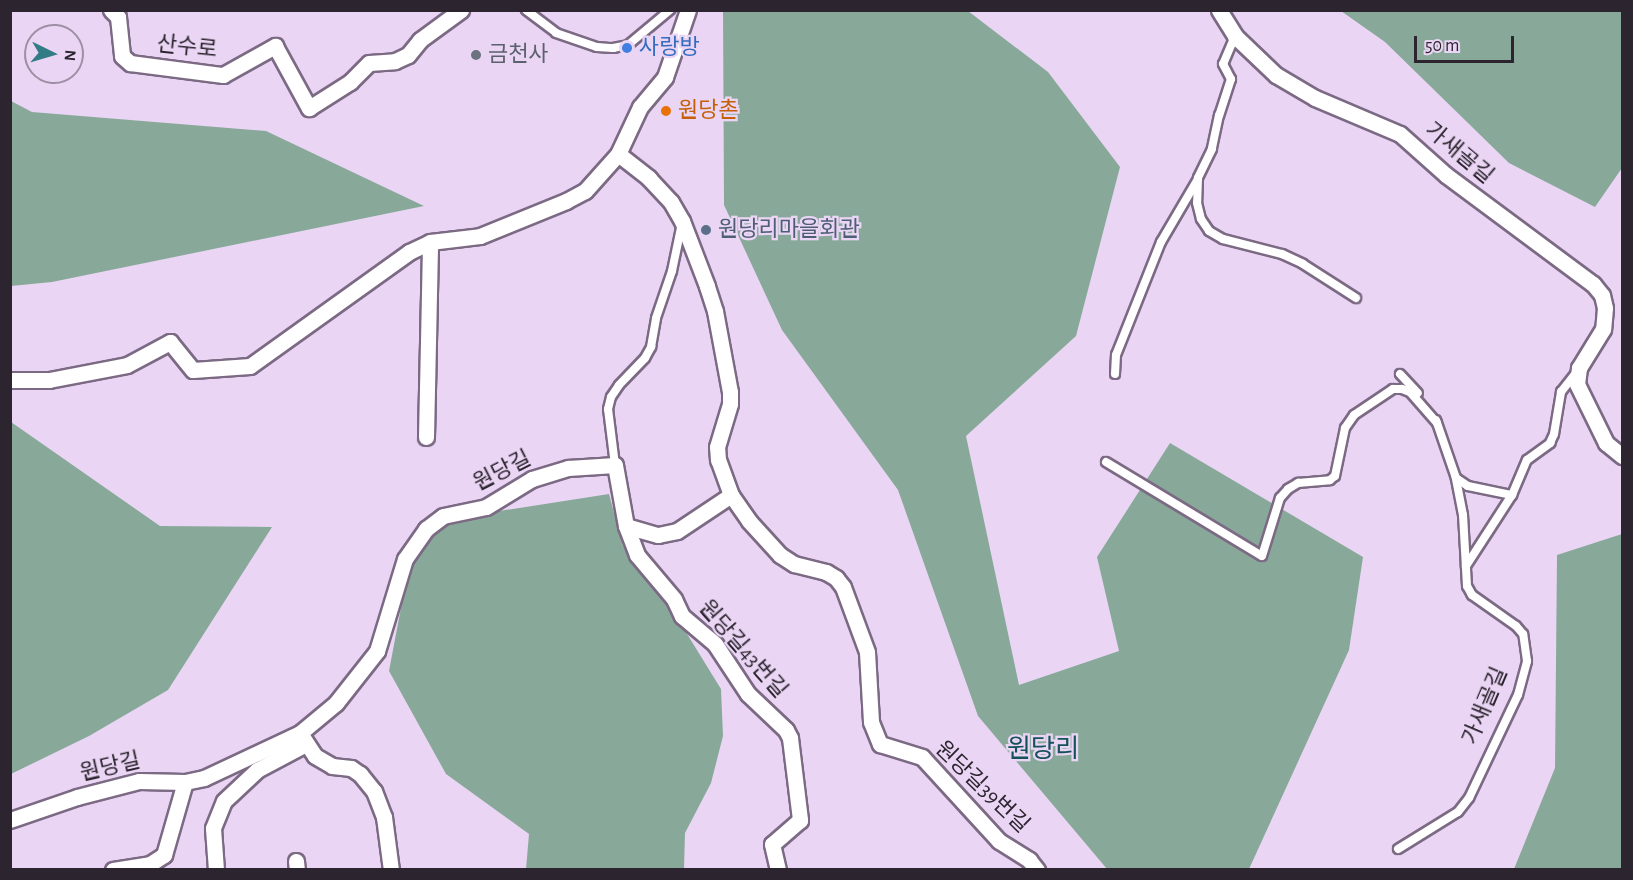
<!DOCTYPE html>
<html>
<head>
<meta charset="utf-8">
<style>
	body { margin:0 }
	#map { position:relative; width:1633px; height:880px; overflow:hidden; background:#ead6f4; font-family:"Alegreya Sans","Noto Sans KR",sans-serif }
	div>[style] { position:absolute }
	.forest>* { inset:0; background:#88a999 }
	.roads { filter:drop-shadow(2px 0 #7c6a84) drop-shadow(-2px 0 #7c6a84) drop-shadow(0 2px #7c6a84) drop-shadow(0 -2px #7c6a84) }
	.lane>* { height:8px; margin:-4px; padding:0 4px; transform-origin:4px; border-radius:4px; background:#fff }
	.street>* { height:15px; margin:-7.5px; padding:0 7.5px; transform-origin:7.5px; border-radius:7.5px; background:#fff }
	.dots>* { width:16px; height:16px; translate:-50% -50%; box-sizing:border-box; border:3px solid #ead6f4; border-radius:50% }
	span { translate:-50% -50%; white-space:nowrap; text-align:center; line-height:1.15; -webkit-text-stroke:4.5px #ead6f4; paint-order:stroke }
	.street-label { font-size:22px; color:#2c242f }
	.shop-label { font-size:22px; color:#366cbe }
	.left { translate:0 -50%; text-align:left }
	.worship-label { font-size:22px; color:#5b616d }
	.food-label { font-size:22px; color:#c56008 }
	.service-label { font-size:22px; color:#4e5e75 }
	.quarter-label { font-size:26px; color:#155158 }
	.frame { position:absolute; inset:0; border:12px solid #2c242f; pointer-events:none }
	.north { position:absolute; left:24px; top:24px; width:60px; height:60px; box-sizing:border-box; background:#ead6f4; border:2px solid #9e8fa5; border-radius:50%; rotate:95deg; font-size:16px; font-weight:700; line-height:24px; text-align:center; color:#2c242f }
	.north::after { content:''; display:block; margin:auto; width:21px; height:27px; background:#347c85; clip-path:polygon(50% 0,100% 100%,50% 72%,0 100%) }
	.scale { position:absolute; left:1414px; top:36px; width:100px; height:27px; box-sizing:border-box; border:3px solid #2c242f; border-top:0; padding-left:8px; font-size:18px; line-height:21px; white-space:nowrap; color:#2c242f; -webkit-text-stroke:4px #ead6f4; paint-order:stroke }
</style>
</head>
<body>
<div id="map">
	<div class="forest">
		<div style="clip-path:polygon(723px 11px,968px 11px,1048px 72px,1120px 167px,1076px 336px,966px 436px,1019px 685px,1119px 651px,1097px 557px,1170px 443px,1363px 557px,1349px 650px,1249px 869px,1107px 869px,978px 716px,898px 490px,782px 330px,724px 205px)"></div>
		<div style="clip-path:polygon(1341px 11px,1622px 11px,1622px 168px,1595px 207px,1509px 163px,1385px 42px)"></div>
		<div style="clip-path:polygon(11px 101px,32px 112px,266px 131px,424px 206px,52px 282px,11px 286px)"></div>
		<div style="clip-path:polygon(11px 422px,160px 526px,272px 527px,168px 690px,89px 736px,11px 774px)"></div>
		<div style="clip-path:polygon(609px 494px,623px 546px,668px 603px,721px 689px,723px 736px,711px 783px,685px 833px,684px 869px,526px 869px,529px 834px,446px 774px,389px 671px,407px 576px,436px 528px,454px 518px)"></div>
		<div style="clip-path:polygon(1622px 534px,1622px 869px,1514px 869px,1555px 768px,1557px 555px)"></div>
	</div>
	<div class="roads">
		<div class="lane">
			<div style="left:526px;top:10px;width:38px;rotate:37deg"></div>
			<div style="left:556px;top:33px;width:43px;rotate:18.9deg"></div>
			<div style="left:597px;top:47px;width:16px;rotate:4deg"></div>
			<div style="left:613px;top:48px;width:15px;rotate:-11deg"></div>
			<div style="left:628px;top:45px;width:55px;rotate:-39.8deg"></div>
			<div style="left:1235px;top:36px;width:30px;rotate:113deg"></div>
			<div style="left:1223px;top:64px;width:17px;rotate:62deg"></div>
			<div style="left:1231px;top:79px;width:38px;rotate:108deg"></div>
			<div style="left:1219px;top:115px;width:35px;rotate:102deg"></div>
			<div style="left:1212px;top:149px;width:32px;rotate:116deg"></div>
			<div style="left:1198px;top:178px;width:25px;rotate:92deg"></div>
			<div style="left:1197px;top:203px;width:16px;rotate:76deg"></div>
			<div style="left:1201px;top:219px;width:14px;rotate:56deg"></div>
			<div style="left:1209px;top:231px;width:16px;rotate:30deg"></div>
			<div style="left:1223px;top:239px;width:61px;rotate:14.3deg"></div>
			<div style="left:1282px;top:254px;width:23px;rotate:25deg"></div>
			<div style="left:1303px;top:264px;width:63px;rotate:32.7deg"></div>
			<div style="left:1115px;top:374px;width:19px;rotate:-87deg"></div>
			<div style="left:1116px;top:355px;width:122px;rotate:-68.3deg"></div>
			<div style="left:1161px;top:242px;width:73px;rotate:-59.6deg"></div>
			<div style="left:1400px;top:374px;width:26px;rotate:47deg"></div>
			<div style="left:1436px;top:420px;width:61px;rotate:71deg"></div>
			<div style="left:1106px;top:462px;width:182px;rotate:31.1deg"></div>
			<div style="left:1262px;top:556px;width:61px;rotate:-72.8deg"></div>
			<div style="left:1280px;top:498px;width:12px;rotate:-48deg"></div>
			<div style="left:1288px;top:489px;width:12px;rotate:-31deg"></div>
			<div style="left:1298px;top:483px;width:32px;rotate:-5deg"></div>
			<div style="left:1330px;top:480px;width:6px;rotate:-39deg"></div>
			<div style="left:1335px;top:476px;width:49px;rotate:-78.2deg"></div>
			<div style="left:1345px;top:428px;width:16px;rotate:-55deg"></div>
			<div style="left:1354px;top:415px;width:47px;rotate:-33.7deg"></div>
			<div style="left:1393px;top:389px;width:9px"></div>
			<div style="left:1402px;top:389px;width:9px;rotate:21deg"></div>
			<div style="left:1410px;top:392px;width:41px;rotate:48.9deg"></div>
			<div style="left:615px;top:465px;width:56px;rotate:-97.1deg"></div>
			<div style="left:608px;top:409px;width:12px;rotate:-76deg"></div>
			<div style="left:611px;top:397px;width:14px;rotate:-56deg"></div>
			<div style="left:619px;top:385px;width:37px;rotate:-46deg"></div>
			<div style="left:645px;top:358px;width:13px;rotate:-61deg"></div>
			<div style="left:651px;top:347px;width:29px;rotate:-80deg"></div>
			<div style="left:656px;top:318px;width:50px;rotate:-71.2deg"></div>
			<div style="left:672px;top:271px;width:44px;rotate:-78.2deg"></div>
			<div style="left:1466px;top:566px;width:85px;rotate:-57.1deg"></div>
			<div style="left:1398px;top:849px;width:70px;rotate:-31.7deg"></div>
			<div style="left:1458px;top:812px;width:18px;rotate:-52deg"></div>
			<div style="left:1469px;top:798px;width:114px;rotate:-64.6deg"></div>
			<div style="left:1518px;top:695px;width:35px;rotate:-75deg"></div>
			<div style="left:1527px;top:661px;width:27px;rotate:-98deg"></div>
			<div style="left:1523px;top:634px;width:11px;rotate:-131deg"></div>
			<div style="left:1516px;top:626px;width:54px;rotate:-144.8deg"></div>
			<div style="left:1472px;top:595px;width:10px;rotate:-119deg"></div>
			<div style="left:1467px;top:586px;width:71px;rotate:-93.2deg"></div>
			<div style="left:1463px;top:515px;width:38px;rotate:-101deg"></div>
			<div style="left:1456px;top:478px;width:14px;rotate:34deg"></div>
			<div style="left:1468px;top:486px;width:45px;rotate:11.6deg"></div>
			<div style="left:1512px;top:495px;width:38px;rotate:-67deg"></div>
			<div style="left:1527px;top:460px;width:29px;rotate:-36deg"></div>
			<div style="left:1550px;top:443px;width:10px;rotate:-66deg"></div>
			<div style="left:1554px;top:434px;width:43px;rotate:-80.5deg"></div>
			<div style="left:1561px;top:392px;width:23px;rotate:-52deg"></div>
		</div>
		<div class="street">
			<div style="left:111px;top:10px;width:10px;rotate:45deg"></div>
			<div style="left:118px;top:17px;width:39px;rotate:84deg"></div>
			<div style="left:122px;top:56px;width:11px;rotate:41deg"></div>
			<div style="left:130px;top:63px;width:94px;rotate:7.4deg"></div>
			<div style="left:223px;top:75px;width:60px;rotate:-29.1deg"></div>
			<div style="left:275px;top:46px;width:71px;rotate:61.3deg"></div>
			<div style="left:309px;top:108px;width:49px;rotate:-32.4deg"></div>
			<div style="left:350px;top:82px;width:27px;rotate:-45deg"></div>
			<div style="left:369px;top:63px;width:26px;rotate:-4deg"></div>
			<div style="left:395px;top:61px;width:14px;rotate:-25deg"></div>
			<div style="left:408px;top:55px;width:19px;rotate:-51deg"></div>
			<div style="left:420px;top:40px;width:51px;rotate:-36.2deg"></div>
			<div style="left:1219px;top:10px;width:31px;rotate:58deg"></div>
			<div style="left:1235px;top:36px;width:57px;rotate:43.6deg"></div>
			<div style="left:1276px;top:75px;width:45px;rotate:30.5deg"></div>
			<div style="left:1315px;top:98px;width:92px;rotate:23deg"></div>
			<div style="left:1400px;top:134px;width:62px;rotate:41.7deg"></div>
			<div style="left:1446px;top:175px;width:183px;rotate:36.6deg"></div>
			<div style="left:1593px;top:284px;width:14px;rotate:51deg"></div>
			<div style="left:1602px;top:295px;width:13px;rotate:77deg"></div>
			<div style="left:1605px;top:308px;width:21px;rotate:95deg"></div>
			<div style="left:1603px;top:329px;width:46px;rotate:121.6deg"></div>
			<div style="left:1579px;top:368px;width:16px;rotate:97deg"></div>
			<div style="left:1577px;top:384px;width:66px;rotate:63.8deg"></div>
			<div style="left:1606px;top:443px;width:21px;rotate:39deg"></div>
			<div style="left:10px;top:380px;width:39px"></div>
			<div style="left:49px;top:380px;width:79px;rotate:-10.9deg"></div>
			<div style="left:127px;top:365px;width:49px;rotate:-28.1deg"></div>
			<div style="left:170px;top:342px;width:36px;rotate:51deg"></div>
			<div style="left:193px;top:370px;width:57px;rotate:-4deg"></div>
			<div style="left:250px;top:366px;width:196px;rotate:-35.6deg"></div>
			<div style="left:409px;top:252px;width:23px;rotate:-25deg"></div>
			<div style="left:430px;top:242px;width:50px;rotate:-6.8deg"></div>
			<div style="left:480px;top:236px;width:93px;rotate:-22.1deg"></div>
			<div style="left:566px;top:201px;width:21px;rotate:-28deg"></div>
			<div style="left:585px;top:191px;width:50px;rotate:-48.3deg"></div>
			<div style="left:426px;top:437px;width:195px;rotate:-88.8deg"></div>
			<div style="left:731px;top:495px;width:32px;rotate:55deg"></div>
			<div style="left:749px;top:521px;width:46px;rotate:47.6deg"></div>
			<div style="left:780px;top:555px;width:17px;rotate:33deg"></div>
			<div style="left:794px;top:564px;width:33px;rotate:14deg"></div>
			<div style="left:826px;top:572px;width:12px;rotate:31deg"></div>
			<div style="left:836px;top:578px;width:11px;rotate:52deg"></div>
			<div style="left:843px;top:587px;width:69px;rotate:69.7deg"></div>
			<div style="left:867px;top:652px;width:70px;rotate:86.7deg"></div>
			<div style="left:871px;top:722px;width:24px;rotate:68deg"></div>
			<div style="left:880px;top:744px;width:44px;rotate:17.2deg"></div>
			<div style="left:922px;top:757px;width:114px;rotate:47.5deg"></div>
			<div style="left:999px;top:841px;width:36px;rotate:32deg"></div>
			<div style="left:1029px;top:860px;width:13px;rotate:51deg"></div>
			<div style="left:626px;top:526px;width:31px;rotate:69deg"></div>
			<div style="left:637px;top:555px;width:57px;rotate:49.9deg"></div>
			<div style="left:674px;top:599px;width:19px;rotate:65deg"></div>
			<div style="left:682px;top:616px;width:43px;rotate:40.3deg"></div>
			<div style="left:715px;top:644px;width:60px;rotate:56.6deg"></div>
			<div style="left:748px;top:694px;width:52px;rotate:43.5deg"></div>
			<div style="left:786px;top:730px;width:9px;rotate:63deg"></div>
			<div style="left:790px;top:738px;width:83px;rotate:83deg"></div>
			<div style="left:800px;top:820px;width:37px;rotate:139deg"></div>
			<div style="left:772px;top:844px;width:27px;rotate:77deg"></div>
			<div style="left:300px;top:733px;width:27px;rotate:57deg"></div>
			<div style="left:315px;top:756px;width:20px;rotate:30deg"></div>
			<div style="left:332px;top:766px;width:19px;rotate:6deg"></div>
			<div style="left:351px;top:768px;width:11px;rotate:34deg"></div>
			<div style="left:360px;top:774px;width:22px;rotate:51deg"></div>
			<div style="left:374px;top:791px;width:28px;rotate:69deg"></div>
			<div style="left:384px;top:817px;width:53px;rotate:82.5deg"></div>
			<div style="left:10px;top:820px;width:71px;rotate:-18.9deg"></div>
			<div style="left:77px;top:797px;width:64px;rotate:-14.5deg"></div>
			<div style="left:139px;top:781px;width:46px;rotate:1.2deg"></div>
			<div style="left:185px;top:782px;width:19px;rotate:-12deg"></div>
			<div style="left:204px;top:778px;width:106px;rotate:-25.1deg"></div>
			<div style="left:300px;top:733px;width:47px;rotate:-39.8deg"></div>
			<div style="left:336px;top:703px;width:66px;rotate:-51.7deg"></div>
			<div style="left:377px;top:651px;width:96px;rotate:-73.1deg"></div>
			<div style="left:405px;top:559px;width:37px;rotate:-55deg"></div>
			<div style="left:426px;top:529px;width:21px;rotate:-37deg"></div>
			<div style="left:443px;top:516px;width:44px;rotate:-11.8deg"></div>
			<div style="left:486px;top:507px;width:54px;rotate:-31.3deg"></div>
			<div style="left:532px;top:479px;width:38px;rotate:-17deg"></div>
			<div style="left:568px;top:468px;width:47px;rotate:-3.7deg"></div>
			<div style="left:615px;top:465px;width:62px;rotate:79.8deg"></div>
			<div style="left:626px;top:526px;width:33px;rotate:16deg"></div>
			<div style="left:658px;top:535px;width:19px;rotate:-12deg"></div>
			<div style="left:677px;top:531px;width:65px;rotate:-33.7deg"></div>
			<div style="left:731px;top:495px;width:37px;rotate:-110deg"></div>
			<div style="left:718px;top:460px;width:13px;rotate:-94deg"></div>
			<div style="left:717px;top:447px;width:45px;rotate:-73.2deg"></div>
			<div style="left:730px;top:404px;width:12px;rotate:-90deg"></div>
			<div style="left:730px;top:392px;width:82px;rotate:-100.5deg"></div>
			<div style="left:715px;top:311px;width:26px;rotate:-108deg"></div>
			<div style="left:707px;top:286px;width:70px;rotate:-111deg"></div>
			<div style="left:682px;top:221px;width:22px;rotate:-120deg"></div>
			<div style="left:671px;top:202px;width:33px;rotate:-133deg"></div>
			<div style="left:649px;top:178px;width:39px;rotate:-142deg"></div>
			<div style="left:618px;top:154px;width:52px;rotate:-64.9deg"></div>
			<div style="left:640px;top:107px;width:39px;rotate:-50deg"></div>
			<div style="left:665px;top:77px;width:71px;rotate:-71.1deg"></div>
			<div style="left:296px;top:861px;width:9px;rotate:84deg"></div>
			<div style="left:113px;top:870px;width:37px;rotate:-9deg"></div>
			<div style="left:150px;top:864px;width:17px;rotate:-33deg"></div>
			<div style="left:164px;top:855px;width:76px;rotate:-74deg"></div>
			<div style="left:216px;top:870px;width:42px;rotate:-94.1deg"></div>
			<div style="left:213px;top:828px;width:29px;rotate:-68deg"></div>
			<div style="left:224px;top:801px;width:45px;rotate:-43.2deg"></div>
			<div style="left:257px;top:770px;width:55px;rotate:-28deg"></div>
		</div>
	</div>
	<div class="dots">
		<div style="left:627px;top:48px;background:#3f7fe0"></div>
		<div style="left:476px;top:55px;background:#6b7280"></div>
		<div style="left:666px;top:111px;background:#e8710a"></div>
		<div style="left:706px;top:230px;background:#5c6f8a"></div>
	</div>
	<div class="street-label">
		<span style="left:187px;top:47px;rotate:6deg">산수로</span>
		<span style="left:1459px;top:153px;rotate:40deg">가새골길</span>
		<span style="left:502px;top:471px;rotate:-27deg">원당길</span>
		<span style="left:743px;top:649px;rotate:49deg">원당길43번길</span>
		<span style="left:1485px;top:706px;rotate:-67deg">가새골길</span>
		<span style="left:110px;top:767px;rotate:-13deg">원당길</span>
		<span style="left:982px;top:787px;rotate:44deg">원당길39번길</span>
	</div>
	<div class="shop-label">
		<span class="left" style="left:639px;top:48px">사랑방</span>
	</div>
	<div class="worship-label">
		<span class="left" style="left:488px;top:55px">금천사</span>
	</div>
	<div class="food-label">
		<span class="left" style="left:678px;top:111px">원당촌</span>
	</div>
	<div class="service-label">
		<span class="left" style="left:718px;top:230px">원당리마을회관</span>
	</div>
	<div class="quarter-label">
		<span style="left:1043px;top:750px">원당리</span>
	</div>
	<div class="frame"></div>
	<div class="north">N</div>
	<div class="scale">50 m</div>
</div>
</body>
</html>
